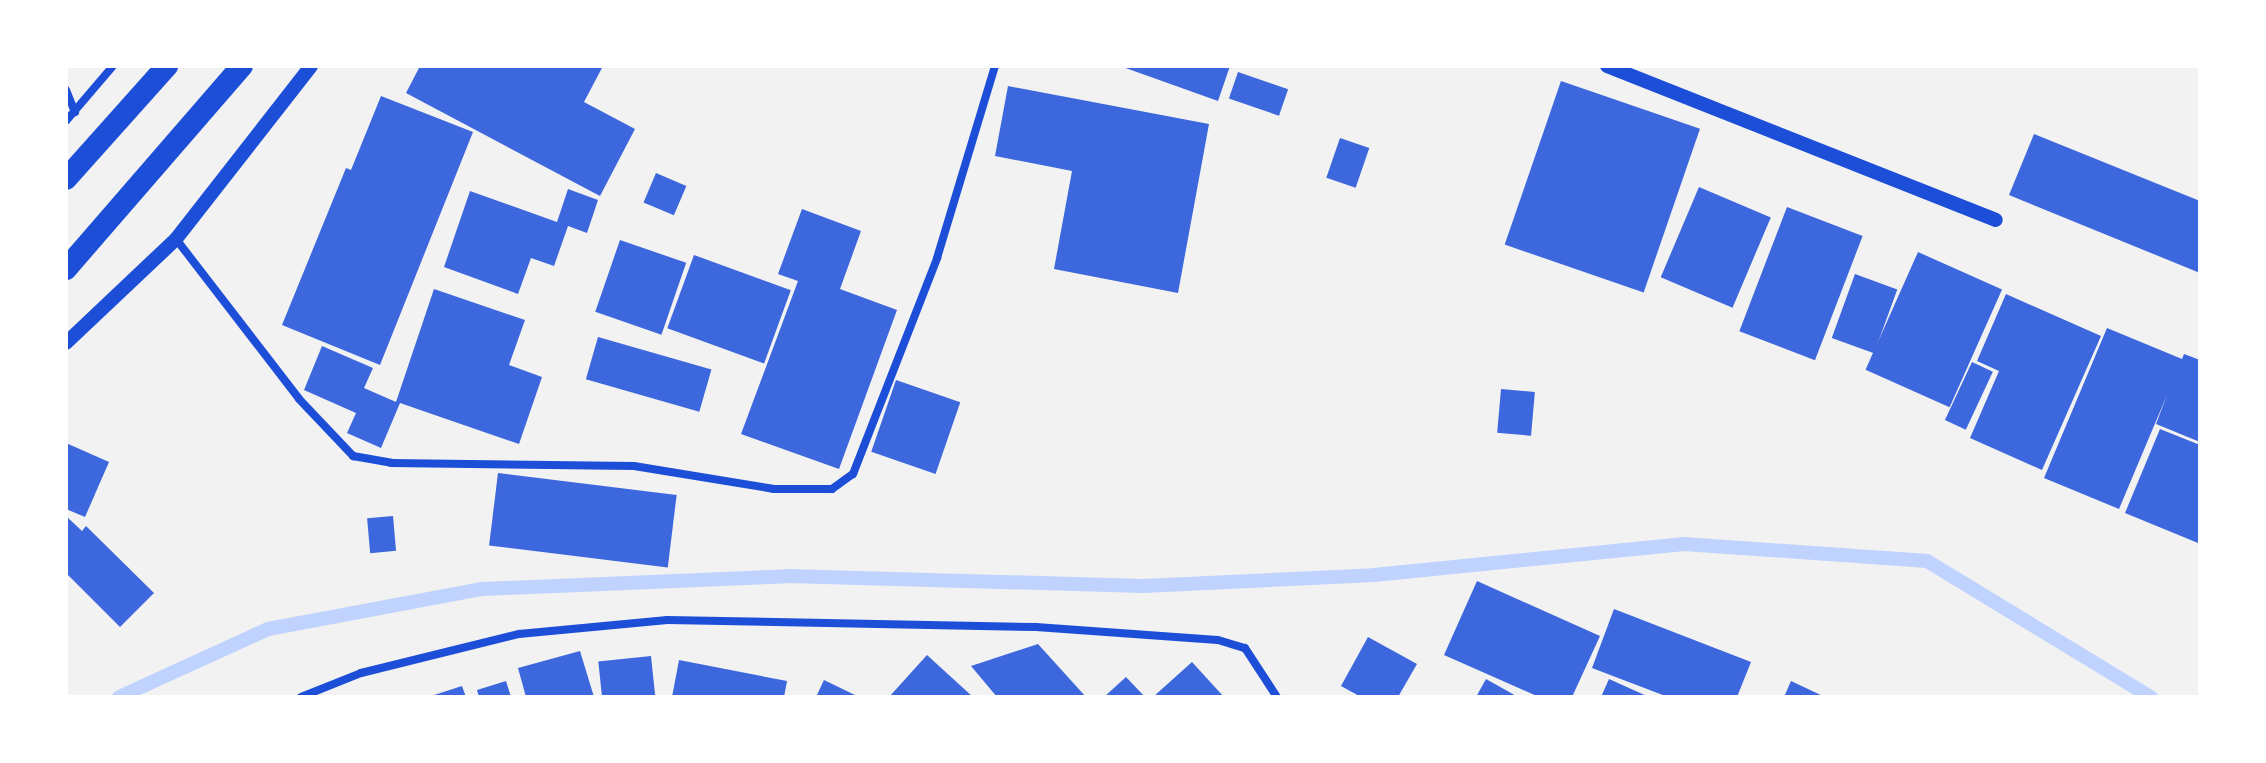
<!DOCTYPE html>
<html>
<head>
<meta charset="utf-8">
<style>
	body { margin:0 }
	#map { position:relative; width:2266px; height:763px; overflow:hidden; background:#f2f2f2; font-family:"Nunito Sans",sans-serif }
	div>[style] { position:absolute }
	.stream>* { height:14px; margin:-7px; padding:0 7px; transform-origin:7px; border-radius:7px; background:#bfd3fe }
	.building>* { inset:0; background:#3d67dc; transform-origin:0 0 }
	.minor>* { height:8px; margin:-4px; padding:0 4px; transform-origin:4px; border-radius:4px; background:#1d4ed8 }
	.tertiary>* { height:14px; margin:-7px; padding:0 7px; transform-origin:7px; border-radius:7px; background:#1d4ed8 }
	.trunk>* { height:22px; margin:-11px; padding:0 11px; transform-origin:11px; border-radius:11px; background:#1d4ed8 }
	span { translate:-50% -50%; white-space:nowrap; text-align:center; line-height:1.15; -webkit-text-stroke:8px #fff; paint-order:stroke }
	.frame { position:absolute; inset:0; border:68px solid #fff; pointer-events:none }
</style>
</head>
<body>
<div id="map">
	<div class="stream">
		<div style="left:119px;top:697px;width:164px;rotate:-24.5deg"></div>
		<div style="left:268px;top:629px;width:218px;rotate:-10.6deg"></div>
		<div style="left:482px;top:589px;width:306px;rotate:-2.4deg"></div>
		<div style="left:788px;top:576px;width:355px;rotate:1.6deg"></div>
		<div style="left:1143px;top:586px;width:231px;rotate:-2.7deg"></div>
		<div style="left:1374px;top:575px;width:312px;rotate:-5.7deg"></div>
		<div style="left:1684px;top:544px;width:244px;rotate:4deg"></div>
		<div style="left:1927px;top:561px;width:262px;rotate:31.3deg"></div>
	</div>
	<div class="building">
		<div style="clip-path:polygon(420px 66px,603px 66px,584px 102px,635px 129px,600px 196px,406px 93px)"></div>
		<div style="clip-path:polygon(1120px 66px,1230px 66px,1218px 101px)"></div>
		<div style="left:1238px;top:72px;width:53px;height:28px;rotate:19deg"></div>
		<div style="left:1561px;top:81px;width:147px;height:173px;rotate:19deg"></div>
		<div style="clip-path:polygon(1008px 86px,1209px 124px,1178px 293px,1054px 269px,1072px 171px,995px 156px)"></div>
		<div style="clip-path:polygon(381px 96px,473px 132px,380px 365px,282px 325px,346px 168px,351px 170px)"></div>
		<div style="clip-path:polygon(2034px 134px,2200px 201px,2200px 273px,2009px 195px)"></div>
		<div style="left:1340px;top:138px;width:31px;height:42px;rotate:19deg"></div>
		<div style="left:656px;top:173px;width:33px;height:32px;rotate:23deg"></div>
		<div style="left:1699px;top:187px;width:78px;height:98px;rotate:23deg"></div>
		<div style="clip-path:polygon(568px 189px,598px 200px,587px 233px,568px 226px,554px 266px,531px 258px,518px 294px,444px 267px,470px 191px,557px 222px)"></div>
		<div style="left:1787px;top:207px;width:81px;height:133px;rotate:21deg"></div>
		<div style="clip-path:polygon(802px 209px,861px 231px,840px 289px,897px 310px,839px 469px,741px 434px,798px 281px,778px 274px)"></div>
		<div style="left:620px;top:240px;width:70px;height:76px;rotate:19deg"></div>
		<div style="left:1918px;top:252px;width:92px;height:129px;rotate:24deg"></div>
		<div style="left:694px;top:255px;width:103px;height:78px;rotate:20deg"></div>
		<div style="left:1855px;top:274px;width:45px;height:68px;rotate:20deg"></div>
		<div style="clip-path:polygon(434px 289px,525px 320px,509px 365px,542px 377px,519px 444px,400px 403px,381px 448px,347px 433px,356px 413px,304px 390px,322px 346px,373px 368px,364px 388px,396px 402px)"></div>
		<div style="clip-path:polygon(2006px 294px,2101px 336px,2042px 470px,1970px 438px,1999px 371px,1977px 361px)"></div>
		<div style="clip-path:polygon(2107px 328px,2182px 359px,2184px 354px,2200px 360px,2200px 442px,2156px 424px,2167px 395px,2119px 509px,2044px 478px)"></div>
		<div style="left:598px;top:337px;width:118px;height:44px;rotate:16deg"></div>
		<div style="left:1972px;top:362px;width:23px;height:64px;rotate:25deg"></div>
		<div style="left:896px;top:380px;width:68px;height:76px;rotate:19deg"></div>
		<div style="left:1501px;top:389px;width:34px;height:44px;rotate:5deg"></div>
		<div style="clip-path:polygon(2160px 429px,2200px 445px,2198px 543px,2125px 513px)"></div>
		<div style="clip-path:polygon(66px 443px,109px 462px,85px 517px,66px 509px)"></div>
		<div style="left:498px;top:473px;width:180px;height:73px;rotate:7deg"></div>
		<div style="clip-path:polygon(66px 516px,82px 531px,86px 526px,154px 593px,120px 627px,66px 573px)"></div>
		<div style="left:393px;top:516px;width:35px;height:26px;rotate:85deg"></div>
		<div style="clip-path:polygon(1477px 581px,1600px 636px,1572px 697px,1539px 697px,1444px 655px)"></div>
		<div style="clip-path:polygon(1614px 609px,1751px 662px,1737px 697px,1668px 697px,1592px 668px)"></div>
		<div style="clip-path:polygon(1368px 637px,1417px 664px,1398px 697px,1361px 697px,1341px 686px)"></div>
		<div style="clip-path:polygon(1038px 644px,1086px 697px,997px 697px,971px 666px)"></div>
		<div style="clip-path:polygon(580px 651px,594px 697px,526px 697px,518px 668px)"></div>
		<div style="clip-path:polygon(927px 655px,973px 697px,889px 697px)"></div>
		<div style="left:651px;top:656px;width:41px;height:53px;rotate:84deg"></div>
		<div style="clip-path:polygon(679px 660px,787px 681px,784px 697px,672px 697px)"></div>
		<div style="clip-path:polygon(1192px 662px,1224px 697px,1153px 697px)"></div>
		<div style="clip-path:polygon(1126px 677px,1145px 697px,1104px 697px)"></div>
		<div style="clip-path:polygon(1486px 679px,1518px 697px,1476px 697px)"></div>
		<div style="clip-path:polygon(1609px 679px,1649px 697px,1601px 697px)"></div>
		<div style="clip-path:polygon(824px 680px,859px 697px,816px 697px)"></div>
		<div style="clip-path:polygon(506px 681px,511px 697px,479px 697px,477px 690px)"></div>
		<div style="clip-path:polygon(1791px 681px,1825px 697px,1784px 697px)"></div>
		<div style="clip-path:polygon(462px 686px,466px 697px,431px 697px,431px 696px)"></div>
	</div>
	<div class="minor">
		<div style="left:66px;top:90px;width:24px;rotate:68deg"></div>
		<div style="left:66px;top:121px;width:72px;rotate:-49.5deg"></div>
		<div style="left:176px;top:239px;width:202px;rotate:52.4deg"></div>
		<div style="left:299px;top:399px;width:79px;rotate:46.5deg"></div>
		<div style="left:353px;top:456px;width:39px;rotate:10deg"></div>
		<div style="left:391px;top:463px;width:243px;rotate:0.7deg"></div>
		<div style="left:634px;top:466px;width:142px;rotate:9.3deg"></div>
		<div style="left:774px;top:489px;width:58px"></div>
		<div style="left:832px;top:489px;width:26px;rotate:-36deg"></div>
		<div style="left:853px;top:474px;width:232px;rotate:-68.7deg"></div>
		<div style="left:937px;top:258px;width:201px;rotate:-73.2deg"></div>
		<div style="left:301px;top:697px;width:65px;rotate:-21.8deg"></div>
		<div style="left:361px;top:673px;width:163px;rotate:-13.9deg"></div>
		<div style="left:519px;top:634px;width:149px;rotate:-5.4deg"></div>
		<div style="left:667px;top:620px;width:369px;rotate:1.1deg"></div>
		<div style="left:1036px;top:627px;width:182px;rotate:4.1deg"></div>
		<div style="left:1218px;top:640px;width:28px;rotate:17deg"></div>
		<div style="left:1245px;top:648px;width:59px;rotate:56.9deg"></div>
	</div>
	<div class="tertiary">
		<div style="left:1607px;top:66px;width:418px;rotate:21.6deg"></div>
		<div style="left:66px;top:343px;width:151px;rotate:-43.4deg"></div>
		<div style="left:176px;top:239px;width:219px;rotate:-52deg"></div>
	</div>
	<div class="trunk">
		<div style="left:66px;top:179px;width:152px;rotate:-48.2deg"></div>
		<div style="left:66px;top:269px;width:269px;rotate:-49.1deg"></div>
	</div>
	<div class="frame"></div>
</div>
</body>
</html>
